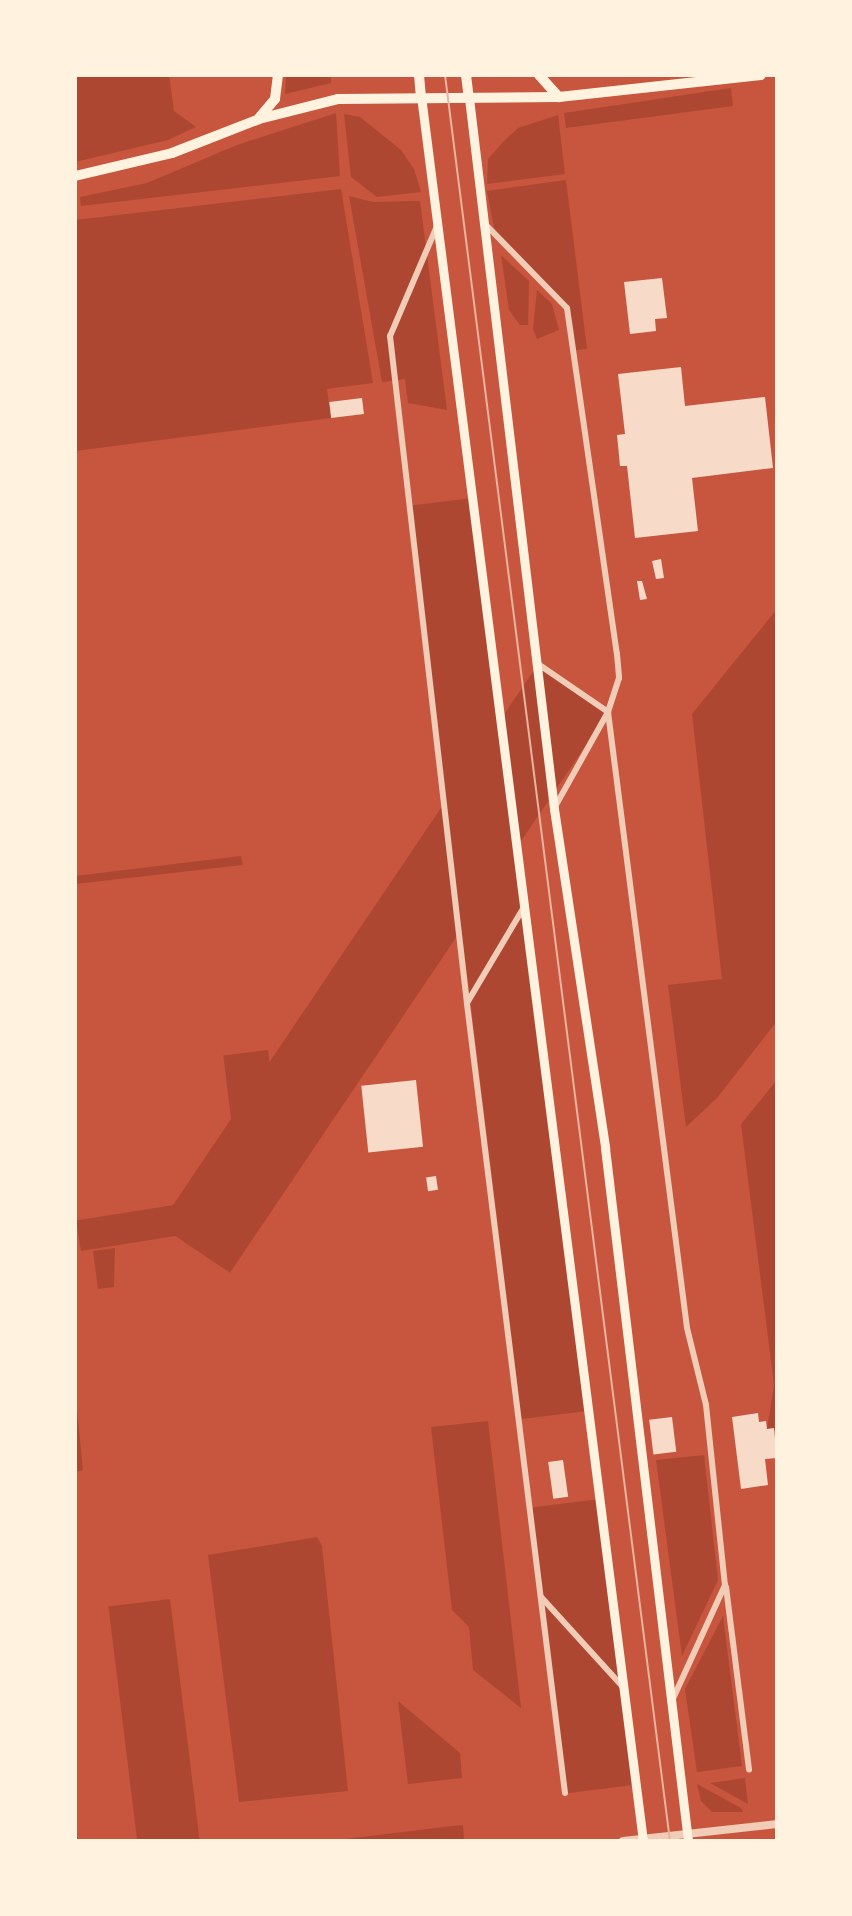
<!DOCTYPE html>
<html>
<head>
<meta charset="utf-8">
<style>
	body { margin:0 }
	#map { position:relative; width:852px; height:1916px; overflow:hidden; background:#c8553d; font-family:Ubuntu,sans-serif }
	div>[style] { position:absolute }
	.green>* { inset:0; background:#ae4732; transform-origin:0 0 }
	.building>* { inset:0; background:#f7dbc8; transform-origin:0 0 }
	.minor>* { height:6px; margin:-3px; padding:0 3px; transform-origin:3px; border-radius:3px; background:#f1ccb7 }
	.tertiary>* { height:8px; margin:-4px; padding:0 4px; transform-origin:4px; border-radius:4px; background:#f1ccb7 }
	.secondary>* { height:9px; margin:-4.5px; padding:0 4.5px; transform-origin:4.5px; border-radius:4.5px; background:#fff3e0 }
	.primary>* { height:10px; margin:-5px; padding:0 5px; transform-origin:5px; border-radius:5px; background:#fff3e0 }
	.tram>* { height:2px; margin:-1px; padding:0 1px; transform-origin:1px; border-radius:1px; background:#e9b49f }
	span { translate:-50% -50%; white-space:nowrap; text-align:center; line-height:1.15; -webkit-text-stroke:7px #fff3e0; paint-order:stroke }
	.frame { position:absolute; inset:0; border:77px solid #fff3e0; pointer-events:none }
</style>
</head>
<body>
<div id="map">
	<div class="green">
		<div style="clip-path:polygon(75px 75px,169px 75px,174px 111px,196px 127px,168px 140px,75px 162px)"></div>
		<div style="clip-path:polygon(286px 75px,331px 75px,331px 83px,285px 94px)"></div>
		<div style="clip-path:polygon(731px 88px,733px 106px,566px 128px,564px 113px)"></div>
		<div style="clip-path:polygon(336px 113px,340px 176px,81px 206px,80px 197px,147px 183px,237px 145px)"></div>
		<div style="clip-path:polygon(344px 114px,360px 117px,401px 150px,414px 169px,421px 192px,377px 197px,351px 177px)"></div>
		<div style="clip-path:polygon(558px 115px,565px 174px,487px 184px,488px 159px,503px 142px,518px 128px)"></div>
		<div style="clip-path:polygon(566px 180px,587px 349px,576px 350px,567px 308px,494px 228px,487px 191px)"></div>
		<div style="clip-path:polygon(341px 189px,373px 383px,327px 389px,331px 418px,75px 451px,75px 220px)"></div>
		<div style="clip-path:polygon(349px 196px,373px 202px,420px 201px,447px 410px,408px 403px,405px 379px,382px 382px)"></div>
		<div style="clip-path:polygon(501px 255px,529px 281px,528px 325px,520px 325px,509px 310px)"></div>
		<div style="clip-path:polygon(537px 290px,552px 304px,559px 330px,537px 339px,533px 329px)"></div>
		<div style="left:473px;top:498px;width:920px;height:64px;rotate:83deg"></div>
		<div style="clip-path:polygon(777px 609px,777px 1021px,717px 1098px,686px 1127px,668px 985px,722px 979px,692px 714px)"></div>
		<div style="left:538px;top:664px;width:85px;height:677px;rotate:34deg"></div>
		<div style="clip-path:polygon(241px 856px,243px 865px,75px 884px,75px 876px)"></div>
		<div style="left:268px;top:1050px;width:97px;height:45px;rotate:83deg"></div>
		<div style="clip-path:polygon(777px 1080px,777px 1446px,774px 1428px,767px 1429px,774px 1385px,741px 1124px)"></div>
		<div style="left:243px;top:1194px;width:31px;height:169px;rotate:81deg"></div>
		<div style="clip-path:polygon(115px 1248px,114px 1287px,98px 1289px,93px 1251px)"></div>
		<div style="clip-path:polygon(75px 1391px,83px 1470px,75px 1472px)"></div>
		<div style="clip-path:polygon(488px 1421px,521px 1708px,473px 1670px,469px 1627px,452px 1610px,431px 1427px)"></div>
		<div style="clip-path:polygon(704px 1455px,718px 1580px,682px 1656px,656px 1460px)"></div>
		<div style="left:600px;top:1499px;width:288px;height:71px;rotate:83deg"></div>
		<div style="clip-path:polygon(317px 1537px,322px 1546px,348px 1791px,239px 1802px,208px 1555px)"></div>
		<div style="left:170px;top:1599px;width:244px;height:62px;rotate:83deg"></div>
		<div style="clip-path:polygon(723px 1616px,742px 1766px,697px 1772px,685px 1689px)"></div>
		<div style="clip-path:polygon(398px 1701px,460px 1753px,462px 1778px,408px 1784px)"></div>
		<div style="clip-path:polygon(745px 1778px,748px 1804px,710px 1783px)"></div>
		<div style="clip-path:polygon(697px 1784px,741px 1808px,743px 1812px,712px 1812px,701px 1801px)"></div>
		<div style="clip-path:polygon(463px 1825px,464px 1841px,329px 1841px,444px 1827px)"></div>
	</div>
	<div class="building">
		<div style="clip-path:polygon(662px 278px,667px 318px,655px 319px,656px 331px,630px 334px,624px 282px)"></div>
		<div style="clip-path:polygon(681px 367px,685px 406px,765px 397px,773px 468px,692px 478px,698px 531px,635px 538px,627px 466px,620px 466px,617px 435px,625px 434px,618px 374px)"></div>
		<div style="left:362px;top:398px;width:16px;height:33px;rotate:83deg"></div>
		<div style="clip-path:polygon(661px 559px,664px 578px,656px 579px,652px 561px)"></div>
		<div style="clip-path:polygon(637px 581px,642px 581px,647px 599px,640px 600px)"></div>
		<div style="left:416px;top:1080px;width:67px;height:55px;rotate:84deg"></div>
		<div style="left:436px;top:1176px;width:14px;height:10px;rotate:82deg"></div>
		<div style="clip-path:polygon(758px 1413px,759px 1422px,766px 1421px,767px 1429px,774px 1428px,777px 1458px,765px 1459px,768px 1485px,741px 1489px,732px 1417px)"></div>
		<div style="left:672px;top:1417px;width:35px;height:23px;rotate:83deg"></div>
		<div style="left:563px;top:1460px;width:37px;height:15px;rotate:82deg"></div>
	</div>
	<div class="minor">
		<div style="left:485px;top:224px;width:117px;rotate:45.7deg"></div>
		<div style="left:567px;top:308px;width:350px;rotate:81.8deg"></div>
		<div style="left:617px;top:654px;width:24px;rotate:85deg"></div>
		<div style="left:619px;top:678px;width:36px;rotate:108deg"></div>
		<div style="left:608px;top:712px;width:621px;rotate:82.69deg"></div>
		<div style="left:687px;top:1328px;width:79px;rotate:76.1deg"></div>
		<div style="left:706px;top:1405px;width:181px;rotate:84deg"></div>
		<div style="left:725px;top:1585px;width:128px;rotate:114.6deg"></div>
		<div style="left:437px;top:226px;width:120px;rotate:113.1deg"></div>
		<div style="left:390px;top:336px;width:672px;rotate:83.42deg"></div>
		<div style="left:467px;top:1004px;width:795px;rotate:82.92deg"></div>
		<div style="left:538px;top:664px;width:85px;rotate:34.4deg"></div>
		<div style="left:608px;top:712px;width:109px;rotate:119.2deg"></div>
		<div style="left:467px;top:1003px;width:112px;rotate:-59.3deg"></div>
		<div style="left:726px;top:1587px;width:184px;rotate:82.8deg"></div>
		<div style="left:542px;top:1598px;width:122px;rotate:47.7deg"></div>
	</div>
	<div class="tertiary">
		<div style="left:623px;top:1841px;width:155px;rotate:-6.3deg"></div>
	</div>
	<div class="secondary">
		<div style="left:421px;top:96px;width:1759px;rotate:82.75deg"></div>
		<div style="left:469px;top:98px;width:716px;rotate:83.18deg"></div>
		<div style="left:554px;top:809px;width:343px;rotate:81.4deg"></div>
		<div style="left:605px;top:1148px;width:698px;rotate:83.17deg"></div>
	</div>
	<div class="primary">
		<div style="left:419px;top:75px;width:21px;rotate:85deg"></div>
		<div style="left:466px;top:75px;width:23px;rotate:83deg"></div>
		<div style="left:539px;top:75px;width:30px;rotate:48deg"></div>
		<div style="left:259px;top:118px;width:25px;rotate:-50deg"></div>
		<div style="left:275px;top:99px;width:24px;rotate:-83deg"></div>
		<div style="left:75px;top:176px;width:100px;rotate:-13.3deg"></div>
		<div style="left:172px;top:153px;width:93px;rotate:-21.3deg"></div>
		<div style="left:259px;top:119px;width:81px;rotate:-14.2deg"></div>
		<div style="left:338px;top:99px;width:221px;rotate:-0.5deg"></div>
		<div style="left:559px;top:97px;width:203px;rotate:-6.2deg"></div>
	</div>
	<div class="tram">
		<div style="left:445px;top:75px;width:1780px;rotate:82.74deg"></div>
	</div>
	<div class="frame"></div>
</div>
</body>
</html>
